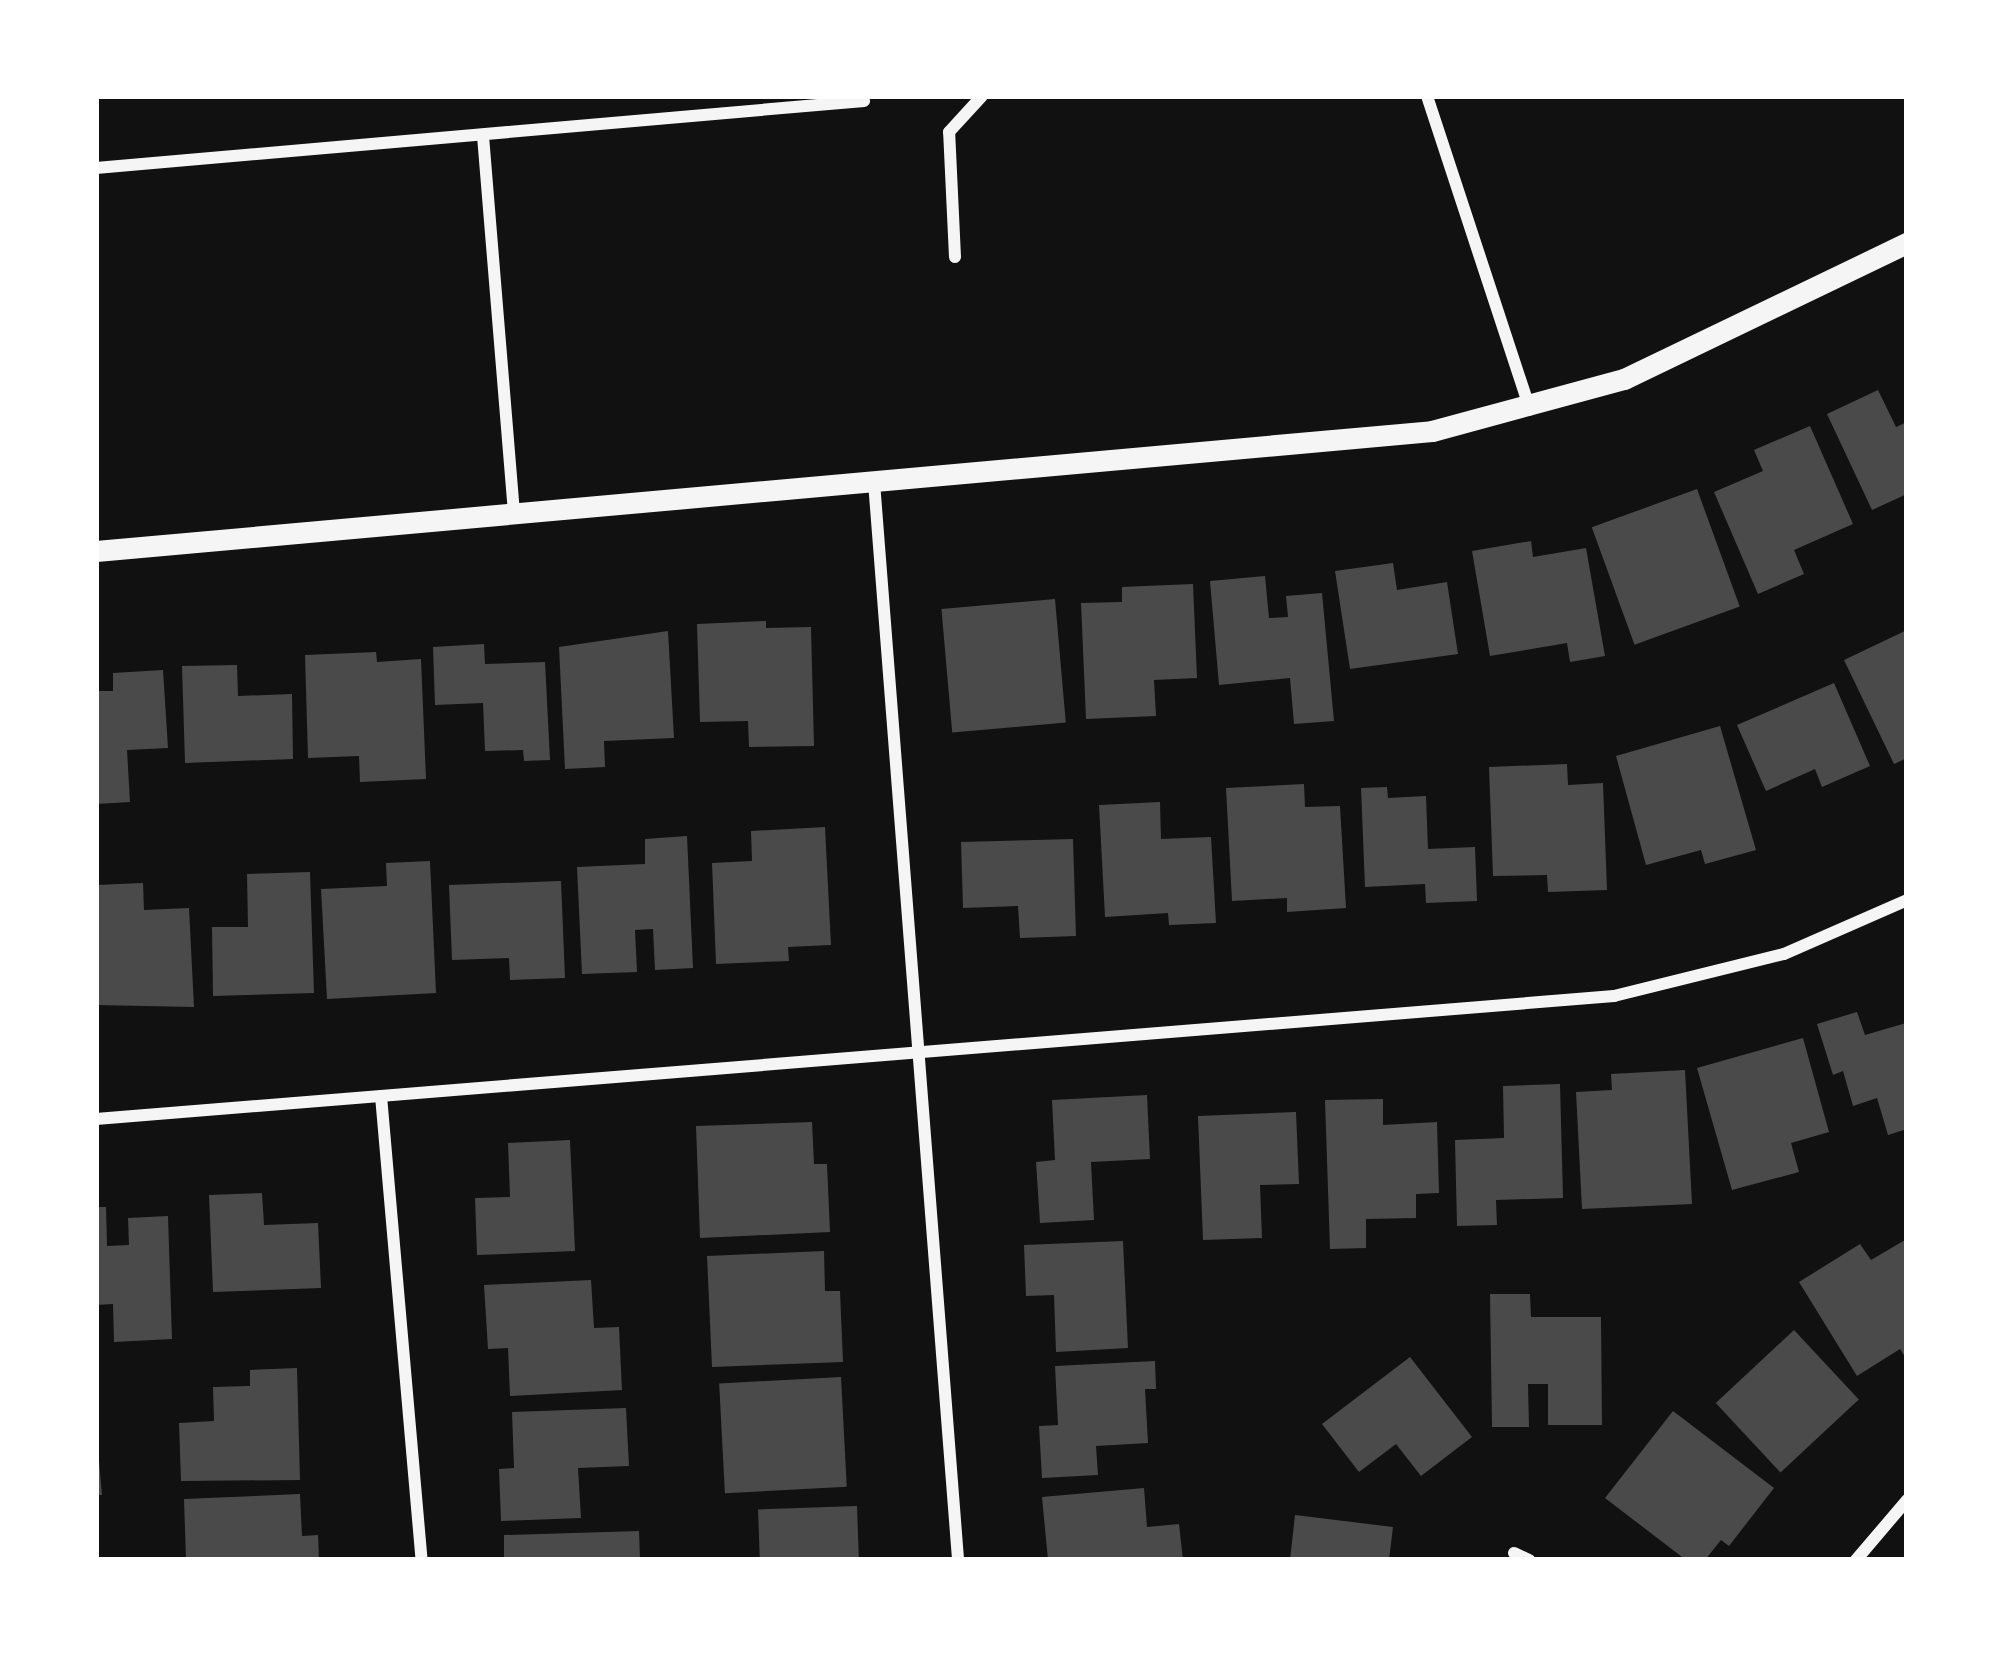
<!DOCTYPE html>
<html>
<head>
<meta charset="utf-8">
<style>
	body { margin:0 }
	#map { position:relative; width:2003px; height:1656px; overflow:hidden; background:#111; font-family:"IBM Plex Sans",sans-serif }
	div>[style] { position:absolute }
	.building>* { inset:0; background:#4a4a4a; transform-origin:0 0 }
	.minor>* { height:12px; margin:-6px; padding:0 6px; transform-origin:6px; border-radius:6px; background:#f5f5f5 }
	.tertiary>* { height:21px; margin:-10.5px; padding:0 10.5px; transform-origin:10.5px; border-radius:10.5px; background:#f5f5f5 }
	span { translate:-50% -50%; white-space:nowrap; text-align:center; line-height:1.15; -webkit-text-stroke:9px #fff; paint-order:stroke }
	.frame { position:absolute; inset:0; border:99px solid #fff; pointer-events:none }
</style>
</head>
<body>
<div id="map">
	<div class="building">
		<div style="clip-path:polygon(1878px 390px,1896px 427px,1907px 422px,1907px 494px,1872px 510px,1827px 414px)"></div>
		<div style="clip-path:polygon(1810px 426px,1853px 524px,1794px 550px,1804px 574px,1758px 594px,1714px 492px,1763px 471px,1754px 450px)"></div>
		<div style="left:1697px;top:489px;width:125px;height:112px;rotate:70deg"></div>
		<div style="clip-path:polygon(1531px 541px,1533px 557px,1586px 548px,1605px 656px,1570px 662px,1567px 643px,1490px 656px,1472px 551px)"></div>
		<div style="clip-path:polygon(1393px 563px,1397px 590px,1447px 582px,1458px 654px,1350px 669px,1335px 571px)"></div>
		<div style="clip-path:polygon(1265px 576px,1269px 618px,1288px 617px,1286px 596px,1322px 593px,1334px 721px,1294px 724px,1290px 678px,1219px 685px,1210px 581px)"></div>
		<div style="clip-path:polygon(1193px 584px,1197px 678px,1154px 680px,1156px 716px,1086px 719px,1081px 603px,1122px 602px,1122px 587px)"></div>
		<div style="left:1055px;top:599px;width:124px;height:114px;rotate:85deg"></div>
		<div style="clip-path:polygon(766px 621px,766px 628px,811px 627px,814px 746px,749px 747px,748px 721px,700px 722px,697px 624px)"></div>
		<div style="clip-path:polygon(1907px 630px,1907px 758px,1894px 764px,1844px 660px)"></div>
		<div style="clip-path:polygon(668px 631px,674px 738px,604px 741px,605px 767px,565px 769px,559px 647px)"></div>
		<div style="clip-path:polygon(484px 644px,485px 664px,545px 662px,550px 760px,524px 761px,523px 750px,485px 751px,483px 703px,435px 705px,433px 647px)"></div>
		<div style="clip-path:polygon(376px 652px,377px 662px,421px 659px,426px 779px,360px 782px,359px 756px,308px 758px,305px 655px)"></div>
		<div style="clip-path:polygon(237px 665px,238px 696px,292px 694px,293px 759px,185px 763px,182px 666px)"></div>
		<div style="clip-path:polygon(163px 670px,168px 748px,127px 750px,130px 802px,96px 804px,96px 691px,113px 691px,113px 673px)"></div>
		<div style="clip-path:polygon(1834px 683px,1870px 766px,1822px 787px,1815px 769px,1766px 791px,1737px 725px)"></div>
		<div style="clip-path:polygon(1720px 726px,1756px 850px,1705px 864px,1701px 850px,1646px 865px,1616px 756px)"></div>
		<div style="clip-path:polygon(1567px 764px,1568px 785px,1603px 783px,1607px 890px,1548px 892px,1547px 875px,1493px 876px,1489px 767px)"></div>
		<div style="clip-path:polygon(1304px 784px,1305px 807px,1340px 806px,1346px 908px,1287px 912px,1287px 898px,1232px 901px,1226px 788px)"></div>
		<div style="clip-path:polygon(1387px 787px,1388px 798px,1426px 796px,1428px 849px,1475px 847px,1477px 901px,1426px 903px,1425px 884px,1365px 887px,1361px 788px)"></div>
		<div style="clip-path:polygon(1160px 802px,1161px 839px,1211px 837px,1216px 923px,1169px 925px,1168px 913px,1105px 917px,1099px 805px)"></div>
		<div style="clip-path:polygon(825px 827px,831px 945px,788px 947px,789px 961px,716px 964px,712px 863px,752px 861px,751px 831px)"></div>
		<div style="clip-path:polygon(687px 836px,693px 968px,655px 970px,653px 929px,635px 930px,637px 972px,582px 974px,577px 867px,645px 864px,645px 839px)"></div>
		<div style="clip-path:polygon(1073px 839px,1076px 936px,1020px 938px,1018px 906px,963px 908px,961px 842px)"></div>
		<div style="clip-path:polygon(430px 861px,436px 993px,327px 999px,321px 889px,387px 886px,386px 863px)"></div>
		<div style="clip-path:polygon(310px 872px,314px 993px,213px 996px,212px 927px,248px 927px,247px 874px)"></div>
		<div style="clip-path:polygon(561px 881px,565px 978px,510px 980px,509px 958px,452px 960px,449px 885px)"></div>
		<div style="clip-path:polygon(143px 883px,144px 910px,189px 908px,194px 1007px,96px 1005px,96px 885px)"></div>
		<div style="clip-path:polygon(1857px 1012px,1865px 1035px,1906px 1023px,1907px 1129px,1888px 1135px,1877px 1098px,1853px 1106px,1843px 1071px,1833px 1075px,1817px 1024px)"></div>
		<div style="clip-path:polygon(1803px 1038px,1829px 1132px,1791px 1143px,1799px 1172px,1732px 1190px,1697px 1068px)"></div>
		<div style="clip-path:polygon(1685px 1070px,1692px 1204px,1582px 1209px,1576px 1092px,1612px 1090px,1611px 1074px)"></div>
		<div style="clip-path:polygon(1560px 1084px,1563px 1198px,1496px 1200px,1497px 1225px,1457px 1226px,1455px 1140px,1504px 1138px,1503px 1086px)"></div>
		<div style="clip-path:polygon(1147px 1095px,1150px 1159px,1091px 1162px,1094px 1220px,1040px 1223px,1036px 1162px,1055px 1160px,1052px 1100px)"></div>
		<div style="clip-path:polygon(1383px 1099px,1383px 1125px,1437px 1122px,1439px 1193px,1416px 1194px,1416px 1218px,1366px 1219px,1366px 1248px,1330px 1249px,1325px 1100px)"></div>
		<div style="clip-path:polygon(1296px 1112px,1299px 1184px,1260px 1185px,1262px 1238px,1203px 1240px,1198px 1116px)"></div>
		<div style="clip-path:polygon(812px 1122px,814px 1164px,827px 1164px,830px 1232px,700px 1238px,696px 1126px)"></div>
		<div style="clip-path:polygon(570px 1140px,575px 1251px,477px 1255px,475px 1198px,510px 1197px,508px 1143px)"></div>
		<div style="clip-path:polygon(262px 1193px,264px 1225px,318px 1223px,321px 1288px,213px 1292px,209px 1195px)"></div>
		<div style="clip-path:polygon(96px 1207px,106px 1207px,107px 1246px,129px 1245px,128px 1218px,168px 1216px,172px 1339px,114px 1342px,113px 1304px,96px 1305px)"></div>
		<div style="clip-path:polygon(1905px 1240px,1907px 1360px,1900px 1349px,1857px 1376px,1799px 1282px,1860px 1244px,1871px 1260px)"></div>
		<div style="clip-path:polygon(1123px 1241px,1128px 1348px,1056px 1352px,1054px 1295px,1026px 1296px,1024px 1245px)"></div>
		<div style="clip-path:polygon(824px 1251px,825px 1291px,840px 1291px,843px 1362px,712px 1367px,707px 1256px)"></div>
		<div style="clip-path:polygon(591px 1280px,594px 1328px,619px 1327px,622px 1390px,510px 1396px,508px 1348px,488px 1349px,484px 1285px)"></div>
		<div style="clip-path:polygon(1490px 1294px,1530px 1294px,1531px 1317px,1601px 1317px,1602px 1425px,1548px 1425px,1548px 1384px,1528px 1384px,1529px 1427px,1492px 1427px)"></div>
		<div style="left:1794px;top:1330px;width:95px;height:107px;rotate:47deg"></div>
		<div style="clip-path:polygon(1410px 1357px,1472px 1437px,1421px 1476px,1396px 1444px,1359px 1472px,1322px 1424px)"></div>
		<div style="clip-path:polygon(1155px 1361px,1156px 1389px,1145px 1389px,1148px 1443px,1096px 1446px,1098px 1475px,1042px 1478px,1039px 1426px,1058px 1425px,1055px 1366px)"></div>
		<div style="clip-path:polygon(297px 1368px,300px 1480px,181px 1481px,179px 1423px,214px 1421px,213px 1387px,250px 1386px,250px 1370px)"></div>
		<div style="left:841px;top:1377px;width:110px;height:122px;rotate:87deg"></div>
		<div style="clip-path:polygon(626px 1408px,629px 1466px,578px 1468px,581px 1518px,501px 1521px,499px 1469px,514px 1468px,512px 1412px)"></div>
		<div style="clip-path:polygon(1673px 1411px,1774px 1488px,1729px 1546px,1721px 1540px,1705px 1560px,1686px 1560px,1605px 1498px)"></div>
		<div style="clip-path:polygon(96px 1460px,99px 1460px,102px 1495px,96px 1495px)"></div>
		<div style="clip-path:polygon(1144px 1488px,1147px 1527px,1179px 1524px,1183px 1560px,1048px 1560px,1042px 1497px)"></div>
		<div style="clip-path:polygon(300px 1494px,302px 1536px,318px 1535px,319px 1560px,186px 1560px,184px 1499px)"></div>
		<div style="left:857px;top:1506px;width:54px;height:99px;rotate:88deg"></div>
		<div style="clip-path:polygon(1295px 1515px,1393px 1527px,1389px 1560px,1290px 1560px)"></div>
		<div style="clip-path:polygon(639px 1531px,640px 1560px,504px 1560px,504px 1535px)"></div>
	</div>
	<div class="minor">
		<div style="left:1427px;top:96px;width:330px;rotate:71.8deg"></div>
		<div style="left:483px;top:136px;width:379px;rotate:85.3deg"></div>
		<div style="left:96px;top:168px;width:771px;rotate:-4.99deg"></div>
		<div style="left:955px;top:257px;width:125px;rotate:-92.7deg"></div>
		<div style="left:949px;top:132px;width:49px;rotate:-47.5deg"></div>
		<div style="left:874px;top:482px;width:1081px;rotate:85.54deg"></div>
		<div style="left:381px;top:1096px;width:466px;rotate:85deg"></div>
		<div style="left:96px;top:1119px;width:1523px;rotate:-4.63deg"></div>
		<div style="left:1614px;top:996px;width:175px;rotate:-13.9deg"></div>
		<div style="left:1784px;top:954px;width:134px;rotate:-23.7deg"></div>
		<div style="left:1514px;top:1553px;width:17px;rotate:25deg"></div>
		<div style="left:1856px;top:1560px;width:79px;rotate:-49.6deg"></div>
	</div>
	<div class="tertiary">
		<div style="left:96px;top:551px;width:1341px;rotate:-5.13deg"></div>
		<div style="left:1432px;top:431px;width:199px;rotate:-15.2deg"></div>
		<div style="left:1624px;top:379px;width:314px;rotate:-25.7deg"></div>
	</div>
	<div class="frame"></div>
</div>
</body>
</html>
